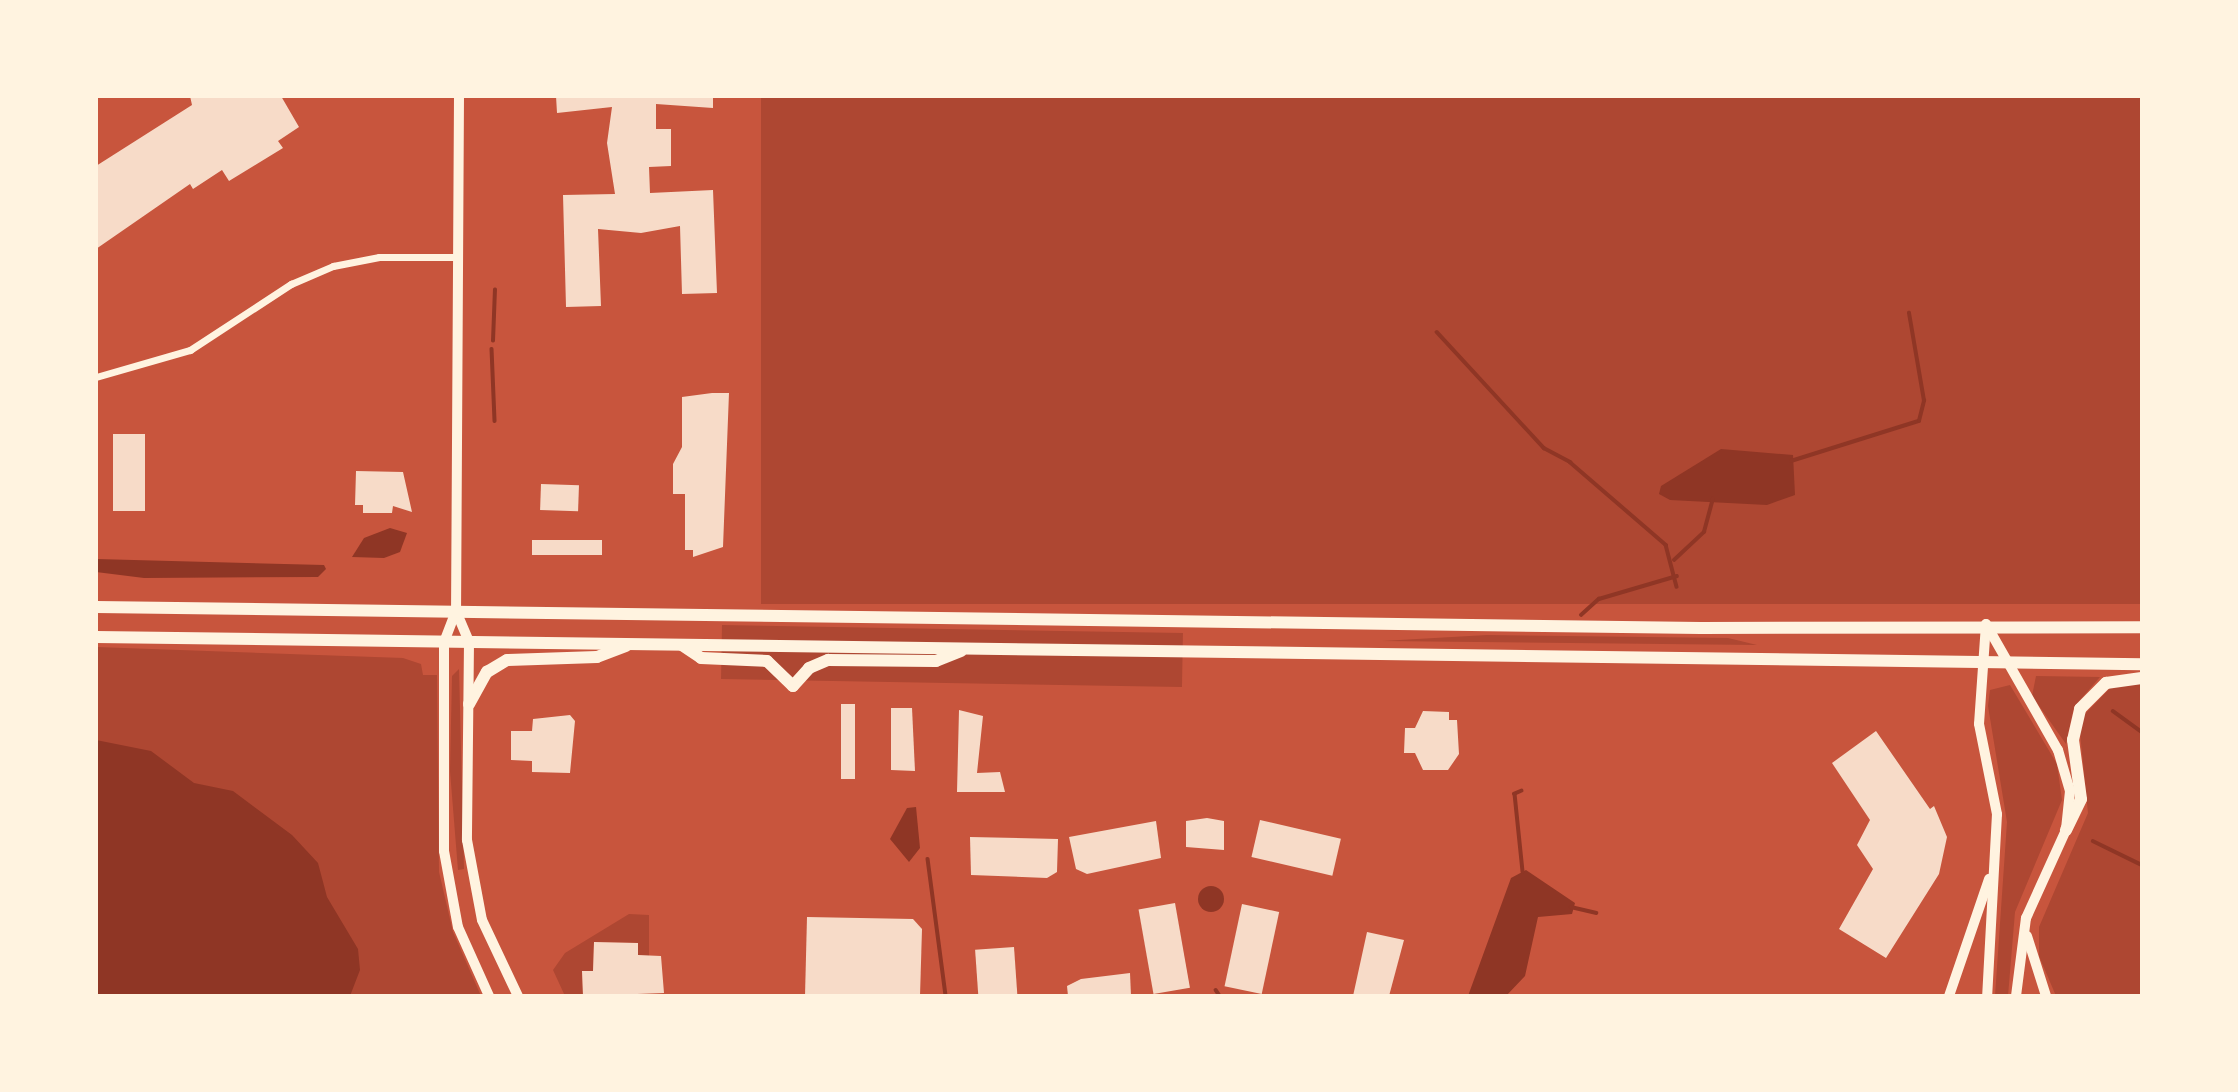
<!DOCTYPE html>
<html>
<head>
<meta charset="utf-8">
<style>
	body { margin:0 }
	#map { position:relative; width:2238px; height:1092px; overflow:hidden; background:#c8553d; font-family:Georgia,serif }
	div>[style] { position:absolute }
	.green>* { inset:0; background:#ae4732; transform-origin:0 0 }
	.water>* { inset:0; background:#8f3625 }
	.round { border-radius:50% }
	.stream>* { height:3.5px; margin:-1.75px; padding:0 1.75px; transform-origin:1.75px; border-radius:1.75px; background:#8f3625 }
	.building>* { inset:0; background:#f7dbc8; transform-origin:0 0 }
	.minor>* { height:7px; margin:-3.5px; padding:0 3.5px; transform-origin:3.5px; border-radius:3.5px; background:#fff3e0 }
	.secondary>* { height:10px; margin:-5px; padding:0 5px; transform-origin:5px; border-radius:5px; background:#fff3e0 }
	.primary>* { height:12px; margin:-6px; padding:0 6px; transform-origin:6px; border-radius:6px; background:#fff3e0 }
	span { translate:-50% -50%; white-space:nowrap; text-align:center; line-height:1.15; -webkit-text-stroke:6px #fff3e0; paint-order:stroke }
	.frame { position:absolute; inset:0; border:98px solid #fff3e0; pointer-events:none }
</style>
</head>
<body>
<div id="map">
	<div class="green">
		<div style="left:761px;top:96px;width:1381px;height:508px"></div>
		<div style="left:722px;top:625px;width:461px;height:54px;rotate:1deg"></div>
		<div style="clip-path:polygon(1487px 635px,1728px 638px,1757px 645px,1382px 641px)"></div>
		<div style="clip-path:polygon(96px 647px,403px 658px,421px 664px,423px 675px,437px 675px,439px 872px,453px 932px,481px 996px,96px 996px)"></div>
		<div style="clip-path:polygon(459px 669px,464px 869px,458px 870px,450px 771px,452px 676px)"></div>
		<div style="clip-path:polygon(2036px 676px,2100px 677px,2074px 707px,2066px 744px,2032px 696px)"></div>
		<div style="clip-path:polygon(2142px 681px,2142px 996px,2056px 996px,2039px 956px,2039px 927px,2088px 813px,2080px 733px,2084px 715px,2113px 685px)"></div>
		<div style="clip-path:polygon(2010px 685px,2057px 764px,2062px 800px,2015px 912px,2008px 996px,1995px 996px,2007px 822px,1988px 706px,1990px 690px)"></div>
		<div style="clip-path:polygon(629px 914px,649px 915px,649px 956px,638px 955px,638px 943px,594px 942px,593px 971px,582px 971px,583px 996px,565px 996px,553px 970px,565px 953px)"></div>
	</div>
	<div class="water">
		<div style="clip-path:polygon(1721px 449px,1793px 455px,1795px 495px,1767px 505px,1670px 500px,1659px 494px,1661px 486px)"></div>
		<div style="clip-path:polygon(390px 528px,407px 533px,400px 552px,384px 558px,352px 557px,364px 538px)"></div>
		<div style="clip-path:polygon(96px 559px,324px 565px,326px 569px,318px 577px,144px 578px,96px 572px)"></div>
		<div style="clip-path:polygon(96px 740px,151px 751px,194px 783px,233px 791px,292px 835px,318px 863px,327px 897px,358px 949px,360px 970px,350px 996px,96px 996px)"></div>
		<div style="clip-path:polygon(916px 807px,920px 848px,909px 862px,890px 839px,907px 808px)"></div>
		<div style="clip-path:polygon(1526px 870px,1575px 903px,1572px 914px,1538px 917px,1525px 976px,1506px 996px,1468px 996px,1511px 878px)"></div>
		<div class="round" style="left:1198px;top:886px;width:26px;height:26px"></div>
	</div>
	<div class="stream">
		<div style="left:1437px;top:332px;width:158px;rotate:47.3deg"></div>
		<div style="left:1544px;top:448px;width:30px;rotate:28deg"></div>
		<div style="left:1570px;top:462px;width:127px;rotate:40.8deg"></div>
		<div style="left:1666px;top:545px;width:43px;rotate:75.3deg"></div>
		<div style="left:493px;top:341px;width:51px;rotate:-87.8deg"></div>
		<div style="left:492px;top:349px;width:72px;rotate:87.6deg"></div>
		<div style="left:1791px;top:461px;width:134px;rotate:-17.4deg"></div>
		<div style="left:1919px;top:421px;width:21px;rotate:-76deg"></div>
		<div style="left:1924px;top:401px;width:89px;rotate:-99.7deg"></div>
		<div style="left:1674px;top:560px;width:41px;rotate:-43deg"></div>
		<div style="left:1704px;top:532px;width:34px;rotate:-75deg"></div>
		<div style="left:1581px;top:615px;width:24px;rotate:-42deg"></div>
		<div style="left:1599px;top:599px;width:81px;rotate:-16.4deg"></div>
		<div style="left:2113px;top:711px;width:36px;rotate:36deg"></div>
		<div style="left:1522px;top:791px;width:8px;rotate:157deg"></div>
		<div style="left:1515px;top:794px;width:78px;rotate:84.1deg"></div>
		<div style="left:2093px;top:841px;width:55px;rotate:26.1deg"></div>
		<div style="left:928px;top:859px;width:138px;rotate:82.5deg"></div>
		<div style="left:1571px;top:907px;width:26px;rotate:13deg"></div>
		<div style="left:1216px;top:990px;width:7px;rotate:56deg"></div>
	</div>
	<div class="building">
		<div style="clip-path:polygon(190px 96px,281px 96px,299px 127px,278px 141px,283px 148px,229px 181px,222px 170px,193px 189px,190px 184px,96px 249px,96px 166px,192px 105px)"></div>
		<div style="clip-path:polygon(556px 96px,713px 96px,713px 108px,656px 104px,656px 129px,671px 129px,671px 166px,649px 167px,650px 193px,713px 190px,717px 293px,682px 294px,680px 226px,641px 233px,598px 229px,601px 306px,566px 307px,563px 195px,615px 194px,607px 143px,612px 107px,557px 113px)"></div>
		<div style="clip-path:polygon(712px 393px,729px 393px,723px 547px,693px 557px,693px 550px,685px 550px,685px 494px,673px 494px,673px 464px,682px 447px,682px 397px)"></div>
		<div style="left:113px;top:434px;width:32px;height:77px"></div>
		<div style="clip-path:polygon(356px 471px,403px 472px,412px 512px,393px 506px,392px 513px,363px 513px,363px 505px,355px 505px)"></div>
		<div style="left:541px;top:484px;width:38px;height:26px;rotate:2deg"></div>
		<div style="left:532px;top:540px;width:70px;height:15px"></div>
		<div style="left:841px;top:704px;width:14px;height:75px"></div>
		<div style="clip-path:polygon(891px 708px,912px 708px,915px 771px,891px 770px)"></div>
		<div style="clip-path:polygon(959px 710px,983px 716px,977px 773px,1000px 772px,1005px 792px,957px 792px)"></div>
		<div style="clip-path:polygon(1423px 711px,1449px 712px,1449px 720px,1457px 720px,1459px 754px,1448px 770px,1423px 770px,1415px 753px,1404px 753px,1405px 728px,1415px 728px)"></div>
		<div style="clip-path:polygon(570px 715px,575px 721px,570px 773px,532px 772px,532px 761px,511px 760px,511px 731px,532px 731px,533px 719px)"></div>
		<div style="clip-path:polygon(1876px 731px,1930px 809px,1934px 806px,1947px 837px,1939px 874px,1886px 958px,1839px 929px,1873px 869px,1857px 845px,1870px 820px,1832px 763px)"></div>
		<div style="clip-path:polygon(1207px 818px,1224px 821px,1224px 850px,1186px 847px,1186px 821px)"></div>
		<div style="left:1260px;top:820px;width:83px;height:38px;rotate:13deg"></div>
		<div style="clip-path:polygon(1156px 821px,1161px 858px,1087px 874px,1076px 869px,1069px 837px)"></div>
		<div style="clip-path:polygon(970px 837px,1058px 839px,1057px 872px,1047px 878px,971px 875px)"></div>
		<div style="left:1175px;top:903px;width:86px;height:37px;rotate:80deg"></div>
		<div style="left:1242px;top:904px;width:38px;height:84px;rotate:12deg"></div>
		<div style="clip-path:polygon(807px 917px,913px 919px,922px 929px,920px 996px,805px 996px)"></div>
		<div style="clip-path:polygon(1367px 932px,1404px 940px,1389px 996px,1353px 996px)"></div>
		<div style="clip-path:polygon(594px 942px,638px 943px,638px 955px,661px 956px,664px 993px,583px 996px,582px 971px,593px 971px)"></div>
		<div style="left:1014px;top:947px;width:49px;height:39px;rotate:86deg"></div>
		<div style="clip-path:polygon(1130px 973px,1131px 996px,1068px 996px,1067px 986px,1081px 979px)"></div>
	</div>
	<div class="minor">
		<div style="left:96px;top:377px;width:98px;rotate:-16deg"></div>
		<div style="left:190px;top:350px;width:121px;rotate:-33.2deg"></div>
		<div style="left:291px;top:284px;width:46px;rotate:-23.2deg"></div>
		<div style="left:333px;top:266px;width:47px;rotate:-11.1deg"></div>
		<div style="left:379px;top:257px;width:79px"></div>
	</div>
	<div class="secondary">
		<div style="left:459px;top:96px;width:515px;rotate:90.33deg"></div>
		<div style="left:456px;top:611px;width:34px;rotate:67deg"></div>
		<div style="left:469px;top:642px;width:198px;rotate:90.6deg"></div>
		<div style="left:467px;top:840px;width:81px;rotate:79.4deg"></div>
		<div style="left:482px;top:920px;width:84px;rotate:64.7deg"></div>
		<div style="left:456px;top:611px;width:33px;rotate:111deg"></div>
		<div style="left:444px;top:642px;width:209px;rotate:90deg"></div>
		<div style="left:444px;top:851px;width:77px;rotate:79.6deg"></div>
		<div style="left:458px;top:927px;width:76px;rotate:65.8deg"></div>
		<div style="left:1986px;top:624px;width:145px;rotate:60.3deg"></div>
		<div style="left:2058px;top:750px;width:43px;rotate:73.7deg"></div>
		<div style="left:2070px;top:791px;width:39px;rotate:96deg"></div>
		<div style="left:2066px;top:830px;width:97px;rotate:114.4deg"></div>
		<div style="left:2026px;top:918px;width:79px;rotate:97.3deg"></div>
		<div style="left:1986px;top:624px;width:100px;rotate:94deg"></div>
		<div style="left:1979px;top:724px;width:92px;rotate:78.7deg"></div>
		<div style="left:1997px;top:814px;width:182px;rotate:93.1deg"></div>
		<div style="left:2027px;top:936px;width:63px;rotate:72.4deg"></div>
		<div style="left:1949px;top:996px;width:124px;rotate:-71.1deg"></div>
	</div>
	<div class="primary">
		<div style="left:96px;top:607px;width:1605px;rotate:0.75deg"></div>
		<div style="left:1701px;top:628px;width:441px;rotate:-0.1deg"></div>
		<div style="left:96px;top:637px;width:2046px;rotate:0.76deg"></div>
		<div style="left:682px;top:645px;width:23px;rotate:34deg"></div>
		<div style="left:701px;top:658px;width:66px;rotate:2.6deg"></div>
		<div style="left:767px;top:661px;width:36px;rotate:44deg"></div>
		<div style="left:793px;top:686px;width:24px;rotate:-48deg"></div>
		<div style="left:809px;top:668px;width:21px;rotate:-23deg"></div>
		<div style="left:828px;top:660px;width:108px;rotate:0.5deg"></div>
		<div style="left:936px;top:661px;width:27px;rotate:-22deg"></div>
		<div style="left:469px;top:704px;width:37px;rotate:-61deg"></div>
		<div style="left:487px;top:672px;width:23px;rotate:-31deg"></div>
		<div style="left:507px;top:660px;width:90px;rotate:-1.9deg"></div>
		<div style="left:597px;top:657px;width:31px;rotate:-21deg"></div>
		<div style="left:2066px;top:830px;width:34px;rotate:-64deg"></div>
		<div style="left:2081px;top:799px;width:60px;rotate:-97.7deg"></div>
		<div style="left:2073px;top:740px;width:32px;rotate:-77deg"></div>
		<div style="left:2080px;top:709px;width:37px;rotate:-45deg"></div>
		<div style="left:2106px;top:683px;width:36px;rotate:-8deg"></div>
	</div>
	<div class="frame"></div>
</div>
</body>
</html>
